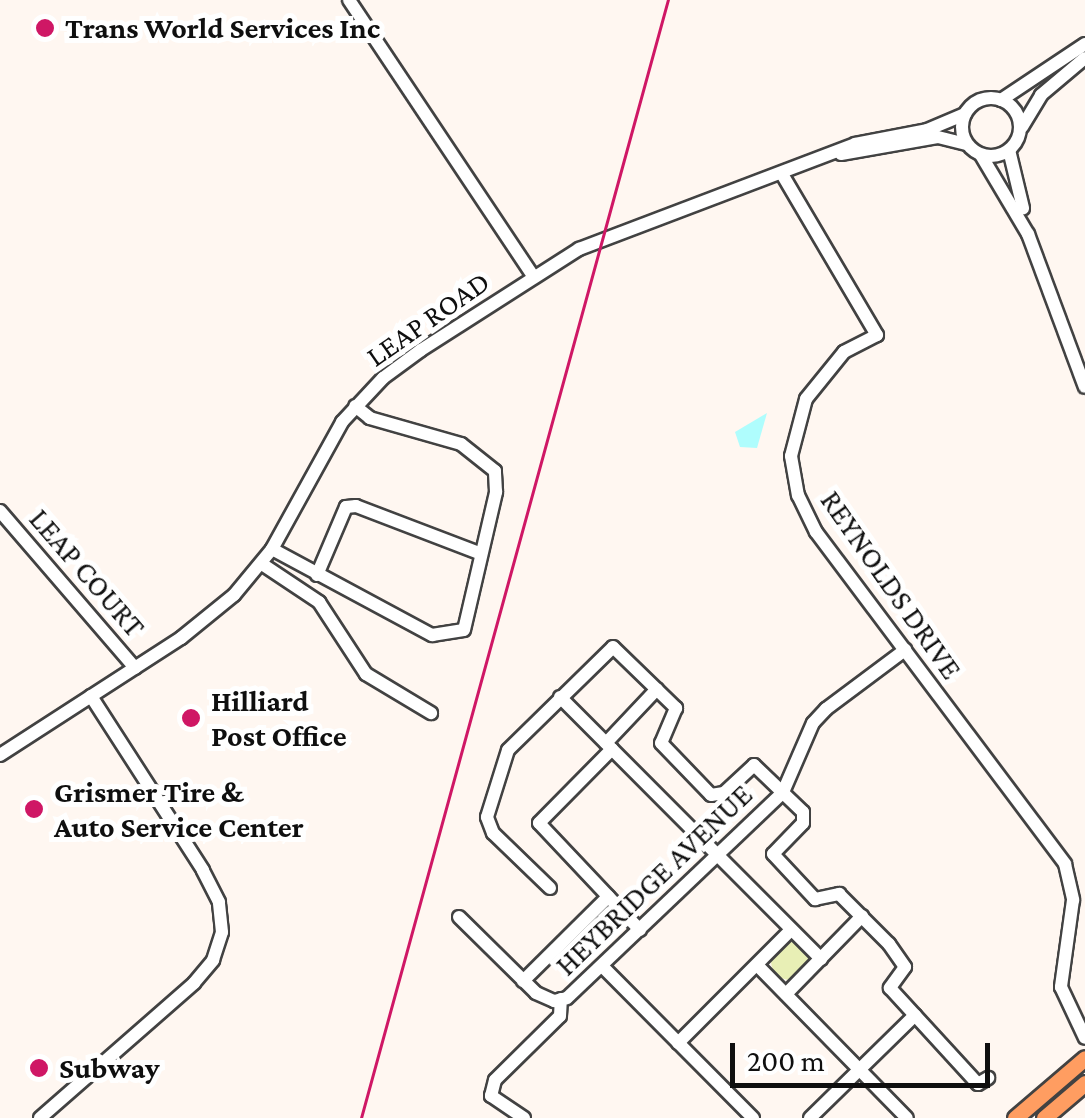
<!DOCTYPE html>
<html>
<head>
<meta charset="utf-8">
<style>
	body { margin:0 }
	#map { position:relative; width:1085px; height:1118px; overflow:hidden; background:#fff7f1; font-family:"Crimson Pro",serif }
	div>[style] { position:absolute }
	.green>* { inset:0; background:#e8efb5 }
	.round { border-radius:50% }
	.water>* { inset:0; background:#affdfd }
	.roads { filter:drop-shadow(2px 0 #424242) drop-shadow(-2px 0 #424242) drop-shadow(0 2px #424242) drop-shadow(0 -2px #424242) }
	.minor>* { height:12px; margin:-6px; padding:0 6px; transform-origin:6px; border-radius:6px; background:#fff }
	.minor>.ring { margin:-6px; padding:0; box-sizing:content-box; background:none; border:12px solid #fff; border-radius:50% }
	.major>* { height:15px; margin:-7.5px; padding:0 7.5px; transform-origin:7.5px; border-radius:7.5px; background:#ff9d61 }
	.rail>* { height:2.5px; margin:-1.25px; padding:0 1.25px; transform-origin:1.25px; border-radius:1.25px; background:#cf1765 }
	.dots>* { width:28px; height:28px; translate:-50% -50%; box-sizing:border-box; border:5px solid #fff; border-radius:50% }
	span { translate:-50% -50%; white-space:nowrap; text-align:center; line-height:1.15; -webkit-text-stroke:10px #fff; paint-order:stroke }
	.poi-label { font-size:30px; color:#0f0f0f; font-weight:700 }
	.left { translate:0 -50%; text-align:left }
	.street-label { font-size:30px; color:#0f0f0f }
	.scale { position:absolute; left:730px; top:1043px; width:260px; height:45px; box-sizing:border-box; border:5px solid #0f0f0f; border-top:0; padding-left:12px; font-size:30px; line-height:35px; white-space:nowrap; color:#0f0f0f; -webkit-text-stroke:8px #fff; paint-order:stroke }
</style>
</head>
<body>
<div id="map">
	<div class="green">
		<div class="round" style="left:771px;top:942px;width:38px;height:38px"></div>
	</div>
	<div class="water">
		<div style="clip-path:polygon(767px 413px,757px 448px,740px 447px,735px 432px)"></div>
	</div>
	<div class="roads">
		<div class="minor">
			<div style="left:349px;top:0;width:333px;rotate:56.3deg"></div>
			<div class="ring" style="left:962px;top:98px;width:46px;height:46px"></div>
			<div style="left:1001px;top:100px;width:101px;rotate:-33.7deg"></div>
			<div style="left:1022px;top:127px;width:37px;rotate:-59deg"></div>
			<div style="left:1041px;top:95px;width:57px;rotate:-40.1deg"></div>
			<div style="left:1009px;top:150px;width:60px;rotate:76.4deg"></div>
			<div style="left:841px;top:154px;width:98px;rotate:-9.9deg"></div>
			<div style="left:938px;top:137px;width:30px;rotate:14deg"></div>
			<div style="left:981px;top:155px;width:92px;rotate:59.3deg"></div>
			<div style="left:1028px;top:234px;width:163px;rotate:69.6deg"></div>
			<div style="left:782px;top:174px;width:187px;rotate:59.5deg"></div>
			<div style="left:877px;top:335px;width:37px;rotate:153deg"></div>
			<div style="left:844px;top:352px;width:60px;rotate:129deg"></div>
			<div style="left:806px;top:399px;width:59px;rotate:104.7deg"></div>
			<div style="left:791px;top:456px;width:40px;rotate:80deg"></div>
			<div style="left:798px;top:495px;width:41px;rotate:64.1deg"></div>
			<div style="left:816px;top:532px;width:415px;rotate:53.1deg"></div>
			<div style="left:1065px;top:864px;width:37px;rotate:77deg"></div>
			<div style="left:1073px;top:900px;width:88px;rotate:97.9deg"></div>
			<div style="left:1061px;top:987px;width:56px;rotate:64.8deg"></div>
			<div style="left:0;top:511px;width:207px;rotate:49.3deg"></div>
			<div style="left:272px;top:549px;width:182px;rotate:28.3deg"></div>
			<div style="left:432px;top:635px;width:32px;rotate:-9deg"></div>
			<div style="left:464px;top:630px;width:142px;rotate:-76.9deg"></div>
			<div style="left:496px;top:492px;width:21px;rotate:-93deg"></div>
			<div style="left:495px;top:471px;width:43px;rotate:-141.5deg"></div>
			<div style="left:461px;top:444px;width:95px;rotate:-164.1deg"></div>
			<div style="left:370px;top:418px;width:19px;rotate:-141deg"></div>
			<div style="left:262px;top:564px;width:69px;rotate:33.7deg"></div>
			<div style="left:319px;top:602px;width:86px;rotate:56.9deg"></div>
			<div style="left:366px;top:674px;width:76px;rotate:31deg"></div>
			<div style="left:317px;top:575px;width:74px;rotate:-66.9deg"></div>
			<div style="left:346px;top:507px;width:10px;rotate:-6deg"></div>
			<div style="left:356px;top:506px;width:132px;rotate:20.9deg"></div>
			<div style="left:560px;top:697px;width:370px;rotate:45.1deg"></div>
			<div style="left:606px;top:743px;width:74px;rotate:-46.6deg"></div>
			<div style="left:612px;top:749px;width:104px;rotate:134.6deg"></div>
			<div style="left:539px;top:823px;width:147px;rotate:46.7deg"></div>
			<div style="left:0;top:755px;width:216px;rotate:-32.9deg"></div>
			<div style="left:181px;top:638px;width:68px;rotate:-39.1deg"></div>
			<div style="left:234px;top:595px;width:60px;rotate:-50.4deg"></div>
			<div style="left:272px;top:549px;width:145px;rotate:-61.1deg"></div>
			<div style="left:342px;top:422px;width:60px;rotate:-47deg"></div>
			<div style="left:383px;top:378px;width:47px;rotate:-36.4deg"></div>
			<div style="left:421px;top:350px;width:188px;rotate:-32.6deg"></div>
			<div style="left:579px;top:249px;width:295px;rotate:-20.8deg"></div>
			<div style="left:855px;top:144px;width:73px;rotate:-11deg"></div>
			<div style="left:927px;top:130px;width:41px;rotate:-22.8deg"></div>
			<div style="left:550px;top:888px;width:79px;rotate:-136deg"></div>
			<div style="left:493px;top:833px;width:17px;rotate:-111deg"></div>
			<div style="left:487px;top:817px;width:70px;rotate:-72.6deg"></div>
			<div style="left:508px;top:750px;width:147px;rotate:-44.4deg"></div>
			<div style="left:613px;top:647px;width:88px;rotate:44.1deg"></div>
			<div style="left:676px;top:708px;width:38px;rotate:113deg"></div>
			<div style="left:661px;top:743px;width:72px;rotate:46.1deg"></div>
			<div style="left:711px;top:795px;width:13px;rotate:-9deg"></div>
			<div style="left:724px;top:793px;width:41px;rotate:-43deg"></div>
			<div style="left:754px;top:765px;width:68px;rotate:43.8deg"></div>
			<div style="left:803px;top:812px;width:11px;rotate:90deg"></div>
			<div style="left:803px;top:823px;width:43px;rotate:134.1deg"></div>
			<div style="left:773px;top:854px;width:62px;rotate:47deg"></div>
			<div style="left:815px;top:899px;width:25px;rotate:-12deg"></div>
			<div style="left:839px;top:894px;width:71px;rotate:45deg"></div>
			<div style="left:889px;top:944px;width:28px;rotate:55deg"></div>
			<div style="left:905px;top:967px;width:26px;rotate:126deg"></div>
			<div style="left:890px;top:988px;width:130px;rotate:47.5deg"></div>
			<div style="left:978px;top:1084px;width:12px;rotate:-31deg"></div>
			<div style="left:459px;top:917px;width:108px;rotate:44.6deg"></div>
			<div style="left:536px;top:993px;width:20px;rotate:24deg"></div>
			<div style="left:554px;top:1001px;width:13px;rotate:-13deg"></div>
			<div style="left:567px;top:998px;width:298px;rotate:-43.6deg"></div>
			<div style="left:783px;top:792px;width:75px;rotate:-66.5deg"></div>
			<div style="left:813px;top:723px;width:19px;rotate:-47deg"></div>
			<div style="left:826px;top:709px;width:99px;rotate:-36.8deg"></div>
			<div style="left:757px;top:965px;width:214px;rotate:45.6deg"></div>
			<div style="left:603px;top:967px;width:213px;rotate:45.2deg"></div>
			<div style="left:523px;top:981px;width:120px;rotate:-44.7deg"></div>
			<div style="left:786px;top:994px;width:109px;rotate:-45.7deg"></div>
			<div style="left:678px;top:1043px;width:160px;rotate:-45deg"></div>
			<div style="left:40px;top:1118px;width:205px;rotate:-41.2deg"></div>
			<div style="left:194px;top:983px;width:30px;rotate:-50deg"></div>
			<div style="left:213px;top:960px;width:29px;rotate:-72deg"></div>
			<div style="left:222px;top:932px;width:30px;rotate:-96deg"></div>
			<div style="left:219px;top:902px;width:36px;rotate:-117deg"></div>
			<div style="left:203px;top:870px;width:207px;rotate:-122.8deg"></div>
			<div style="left:524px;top:1118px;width:40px;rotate:-146deg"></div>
			<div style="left:491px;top:1096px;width:16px;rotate:-76deg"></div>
			<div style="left:495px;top:1080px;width:91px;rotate:-44.6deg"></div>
			<div style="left:560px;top:1016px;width:17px;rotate:-87deg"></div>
			<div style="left:810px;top:1118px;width:147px;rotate:-44.4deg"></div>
		</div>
		<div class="major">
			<div style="left:1015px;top:1118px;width:92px;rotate:-40.6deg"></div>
			<div style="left:1044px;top:1118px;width:54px;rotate:-40.5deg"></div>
		</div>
	</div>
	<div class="rail">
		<div style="left:361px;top:1118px;width:1159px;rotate:-74.65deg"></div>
	</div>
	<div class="dots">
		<div style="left:45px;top:28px;background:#cf1765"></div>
		<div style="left:191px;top:718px;background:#cf1765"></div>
		<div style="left:34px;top:809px;background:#cf1765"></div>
		<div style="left:39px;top:1068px;background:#cf1765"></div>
	</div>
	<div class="poi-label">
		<span class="left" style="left:65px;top:28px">Trans World Services Inc</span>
		<span class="left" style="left:211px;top:718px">Hilliard<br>Post Office</span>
		<span class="left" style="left:54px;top:809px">Grismer Tire &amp;<br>Auto Service Center</span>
		<span class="left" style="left:59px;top:1068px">Subway</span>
	</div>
	<div class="street-label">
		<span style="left:428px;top:319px;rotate:-35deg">LEAP ROAD</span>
		<span style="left:87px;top:573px;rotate:49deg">LEAP COURT</span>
		<span style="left:891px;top:585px;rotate:55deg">REYNOLDS DRIVE</span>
		<span style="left:654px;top:880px;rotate:-44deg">HEYBRIDGE AVENUE</span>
	</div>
	<div class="scale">200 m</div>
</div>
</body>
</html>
